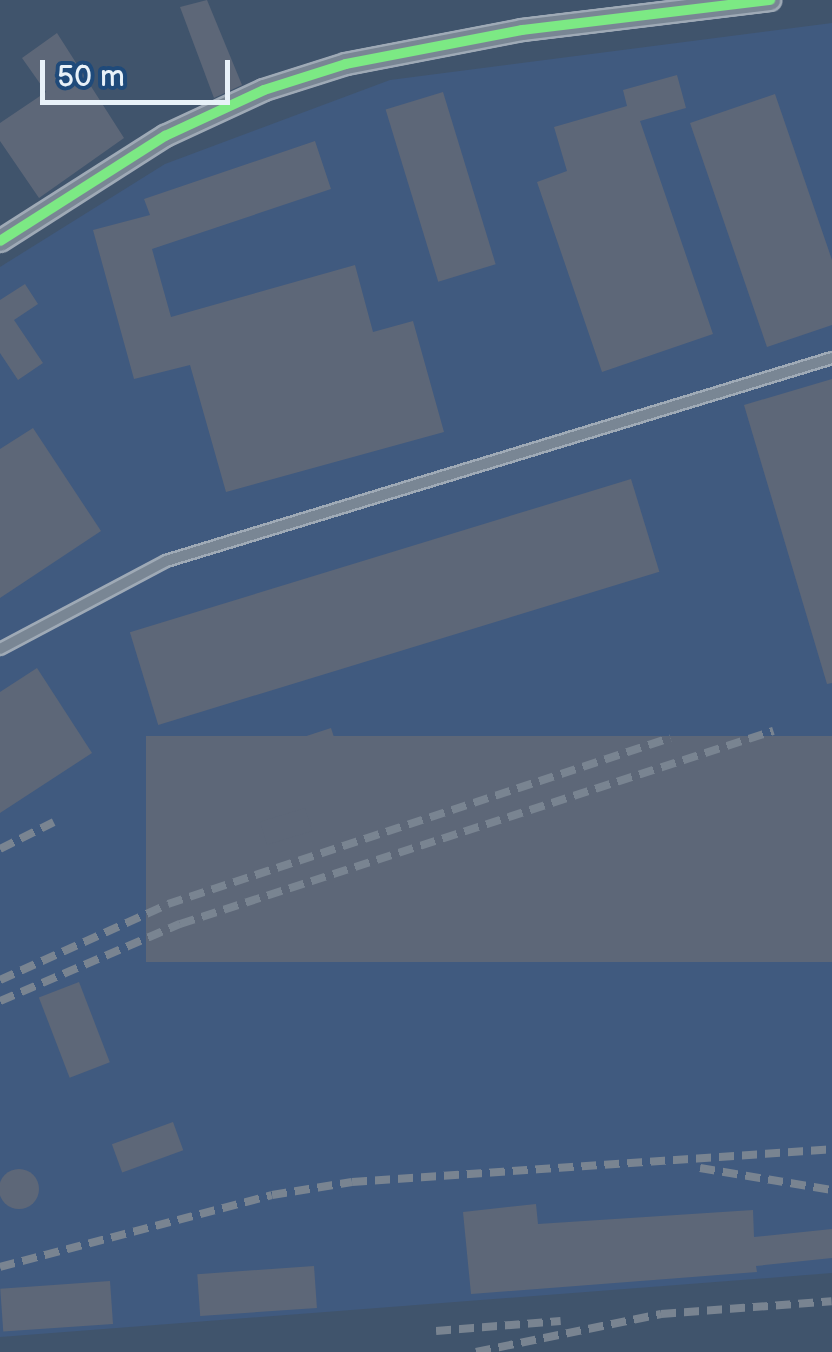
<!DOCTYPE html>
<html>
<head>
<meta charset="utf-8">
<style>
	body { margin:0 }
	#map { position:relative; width:832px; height:1352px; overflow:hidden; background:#40546c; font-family:"Balsamiq Sans",sans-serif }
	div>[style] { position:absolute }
	.built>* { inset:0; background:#405a7f }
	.building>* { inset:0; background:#5d6778; transform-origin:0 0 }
	.round { border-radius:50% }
	.roads { filter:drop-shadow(2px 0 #9faab6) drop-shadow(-2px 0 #9faab6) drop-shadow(0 2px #9faab6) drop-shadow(0 -2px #9faab6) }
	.service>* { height:10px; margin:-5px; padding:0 5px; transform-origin:5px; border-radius:5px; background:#798694 }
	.minor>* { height:20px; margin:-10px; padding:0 10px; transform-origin:10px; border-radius:10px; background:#798694 }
	.rail>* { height:8px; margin-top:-4px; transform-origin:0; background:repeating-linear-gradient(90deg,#798491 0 15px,transparent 0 23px) }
	.cycleway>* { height:10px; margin:-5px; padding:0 5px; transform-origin:5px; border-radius:5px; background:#7ce984 }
	span { translate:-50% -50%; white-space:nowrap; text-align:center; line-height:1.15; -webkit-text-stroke:8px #1f4a7a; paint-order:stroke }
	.scale { position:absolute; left:40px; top:60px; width:190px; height:45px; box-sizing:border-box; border:5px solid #e8f1f8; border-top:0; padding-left:12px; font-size:30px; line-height:35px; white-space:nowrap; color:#e8f1f8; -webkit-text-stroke:8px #1f4a7a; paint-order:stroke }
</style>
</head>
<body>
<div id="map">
	<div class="built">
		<div style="clip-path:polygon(832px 23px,832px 1273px,0 1337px,0 267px,165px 164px,390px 80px)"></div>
	</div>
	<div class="building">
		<div style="clip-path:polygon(207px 0,242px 85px,214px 98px,180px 7px)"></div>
		<div style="clip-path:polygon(57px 33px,124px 138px,39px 198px,0 141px,0 123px,46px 92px,22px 58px)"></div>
		<div style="clip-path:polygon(677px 75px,686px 108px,640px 121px,713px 334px,602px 372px,537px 182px,567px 171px,554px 127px,627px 106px,623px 90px)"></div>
		<div style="left:443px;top:92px;width:180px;height:60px;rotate:73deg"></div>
		<div style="clip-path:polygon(775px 94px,832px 260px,832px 325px,767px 347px,690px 123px)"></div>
		<div style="clip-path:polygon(315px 141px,331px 189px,152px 249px,171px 317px,355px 265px,373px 332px,413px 321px,444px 432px,226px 492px,190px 365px,134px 379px,93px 230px,150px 215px,144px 199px)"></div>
		<div style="clip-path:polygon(25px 284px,38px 304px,14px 320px,43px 363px,18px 380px,0 353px,0 300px)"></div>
		<div style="clip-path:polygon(832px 379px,832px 683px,827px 684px,744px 405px)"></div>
		<div style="clip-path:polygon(33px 428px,101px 531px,0 598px,0 449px)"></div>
		<div style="left:631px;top:479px;width:97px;height:524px;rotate:73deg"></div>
		<div style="clip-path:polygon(37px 668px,92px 753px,0 813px,0 692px)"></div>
		<div style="left:331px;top:728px;width:48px;height:37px;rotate:72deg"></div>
		<div style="left:832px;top:736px;width:226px;height:686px;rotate:90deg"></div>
		<div style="left:305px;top:808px;width:24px;height:47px;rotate:73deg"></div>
		<div style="left:79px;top:982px;width:86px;height:43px;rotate:69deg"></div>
		<div style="left:173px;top:1122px;width:30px;height:65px;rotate:70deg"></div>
		<div class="round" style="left:-1px;top:1169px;width:40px;height:40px"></div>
		<div style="clip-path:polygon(536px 1204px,538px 1224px,753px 1210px,754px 1237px,832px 1229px,832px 1258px,756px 1266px,757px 1272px,471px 1294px,463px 1212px)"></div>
		<div style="left:314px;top:1266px;width:42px;height:117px;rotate:86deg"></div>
		<div style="left:110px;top:1281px;width:43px;height:110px;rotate:86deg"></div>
	</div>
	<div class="roads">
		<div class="service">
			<div style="left:0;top:649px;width:188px;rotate:-27.9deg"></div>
			<div style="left:166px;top:561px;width:696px;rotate:-16.95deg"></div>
		</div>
		<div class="minor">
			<div style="left:0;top:241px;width:196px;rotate:-32.5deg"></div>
			<div style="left:165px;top:136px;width:109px;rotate:-24.9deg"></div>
			<div style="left:264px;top:90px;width:86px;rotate:-17.6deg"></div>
			<div style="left:346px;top:64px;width:179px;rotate:-10.9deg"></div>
			<div style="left:522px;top:30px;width:250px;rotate:-6.9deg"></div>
		</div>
	</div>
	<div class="rail">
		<div style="left:0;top:849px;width:60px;rotate:-26.6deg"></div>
		<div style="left:0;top:980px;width:184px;rotate:-24.3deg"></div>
		<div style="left:168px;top:904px;width:529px;rotate:-18.3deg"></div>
		<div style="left:0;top:1001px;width:196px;rotate:-23.2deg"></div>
		<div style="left:180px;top:924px;width:624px;rotate:-18.03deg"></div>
		<div style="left:700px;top:1168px;width:134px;rotate:9.5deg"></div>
		<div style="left:0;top:1267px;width:281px;rotate:-14.8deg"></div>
		<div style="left:272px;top:1195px;width:81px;rotate:-9.2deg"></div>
		<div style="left:352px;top:1182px;width:481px;rotate:-3.9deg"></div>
		<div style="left:436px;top:1331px;width:125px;rotate:-4.6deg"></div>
		<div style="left:476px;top:1352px;width:189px;rotate:-11.6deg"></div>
		<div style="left:661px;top:1314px;width:171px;rotate:-4.3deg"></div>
	</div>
	<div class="cycleway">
		<div style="left:0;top:241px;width:196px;rotate:-32.5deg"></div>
		<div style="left:165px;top:136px;width:109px;rotate:-24.9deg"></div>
		<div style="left:264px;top:90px;width:86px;rotate:-17.6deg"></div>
		<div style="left:346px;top:64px;width:179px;rotate:-10.9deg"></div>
		<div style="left:522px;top:30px;width:250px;rotate:-6.9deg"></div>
	</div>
	<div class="scale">50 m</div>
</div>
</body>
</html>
